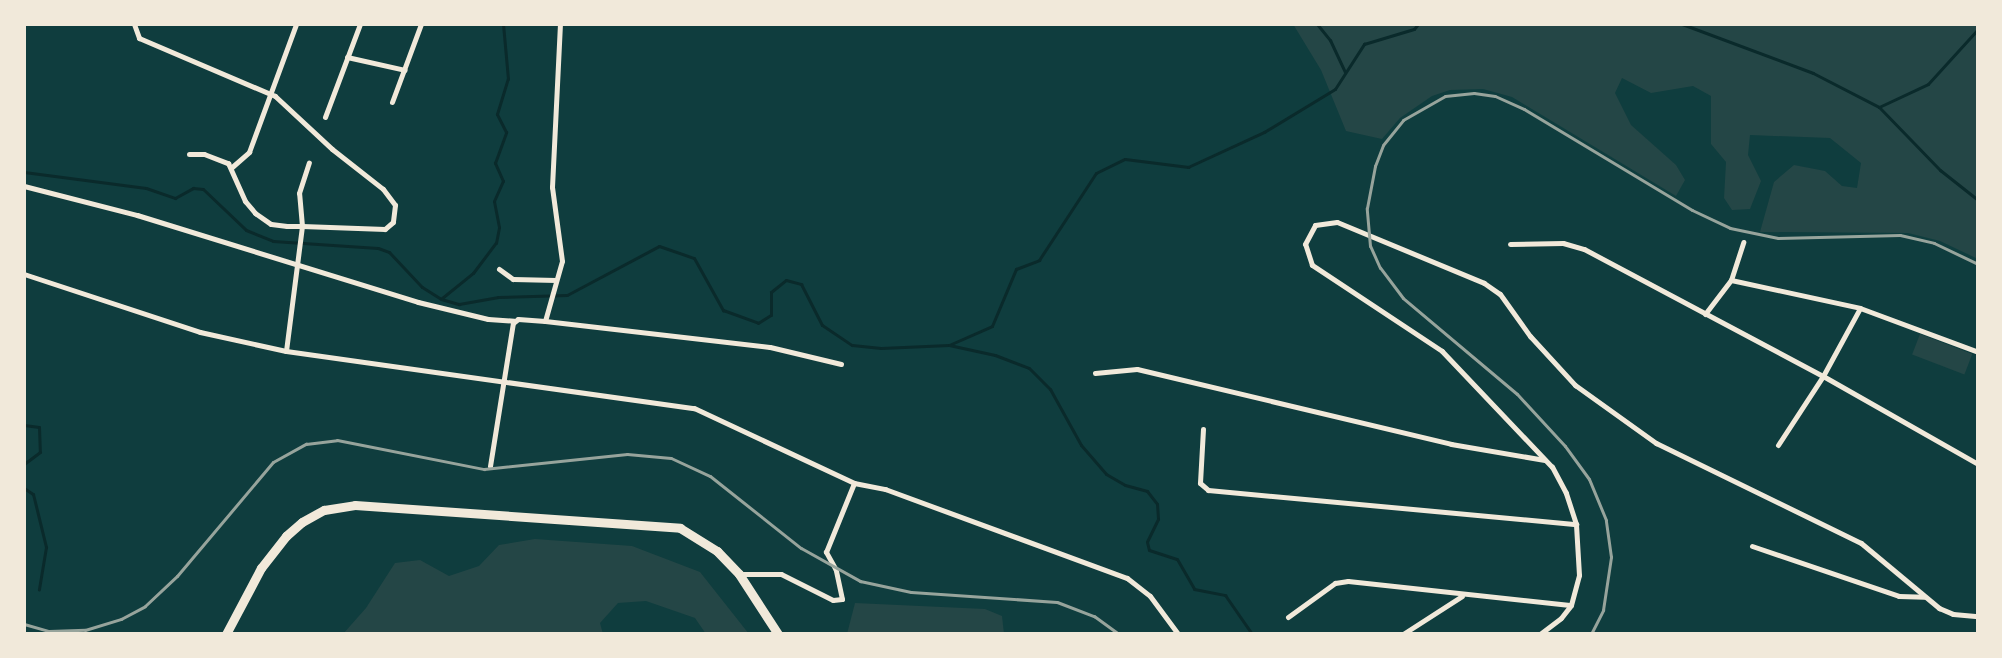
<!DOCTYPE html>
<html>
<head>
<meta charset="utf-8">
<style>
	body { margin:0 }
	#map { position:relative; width:2002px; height:658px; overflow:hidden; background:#0f3d3e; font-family:Inter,sans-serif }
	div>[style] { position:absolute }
	.green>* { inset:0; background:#244646; transform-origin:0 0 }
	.stream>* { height:3px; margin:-1.5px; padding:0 1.5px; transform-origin:1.5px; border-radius:1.5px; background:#0a2a2b }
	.minor>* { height:5px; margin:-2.5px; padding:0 2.5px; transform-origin:2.5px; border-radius:2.5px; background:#f1e9da }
	.trunk>* { height:9px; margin:-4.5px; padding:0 4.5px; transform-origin:4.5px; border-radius:4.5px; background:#f1e9da }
	.rail>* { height:3px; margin:-1.5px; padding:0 1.5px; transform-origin:1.5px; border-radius:1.5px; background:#97a49c }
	span { translate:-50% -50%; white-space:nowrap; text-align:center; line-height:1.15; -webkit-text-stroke:6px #f1e9da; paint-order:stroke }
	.frame { position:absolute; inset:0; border:26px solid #f1e9da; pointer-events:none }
</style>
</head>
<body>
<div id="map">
	<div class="green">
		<div style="clip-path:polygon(1293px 24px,1978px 24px,1978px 259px,1940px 241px,1908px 233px,1760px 232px,1774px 182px,1794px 165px,1825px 171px,1842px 186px,1857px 188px,1861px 163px,1830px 138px,1750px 135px,1748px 155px,1761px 181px,1750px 209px,1732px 210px,1724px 198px,1726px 162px,1711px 144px,1711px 96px,1693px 86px,1651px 93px,1622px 78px,1615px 93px,1631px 125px,1676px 165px,1685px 180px,1676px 196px,1512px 97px,1483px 89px,1450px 90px,1432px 96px,1400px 118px,1382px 139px,1346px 131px,1321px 70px)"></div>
		<div style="left:1920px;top:334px;width:56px;height:22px;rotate:21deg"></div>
		<div style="clip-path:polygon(535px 539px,632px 546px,700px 572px,749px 634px,706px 634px,695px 618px,646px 601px,618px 603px,600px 623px,603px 634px,343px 634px,366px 608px,395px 563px,420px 560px,449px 576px,479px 566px,499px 545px)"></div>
		<div style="clip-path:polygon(855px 603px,985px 609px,1002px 616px,1004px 634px,847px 634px)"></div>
	</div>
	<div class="stream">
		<div style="left:1317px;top:24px;width:21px;rotate:51deg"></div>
		<div style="left:1330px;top:40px;width:35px;rotate:65deg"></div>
		<div style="left:1682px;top:24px;width:140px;rotate:20.5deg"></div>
		<div style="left:1813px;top:73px;width:74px;rotate:27.3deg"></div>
		<div style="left:1879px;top:107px;width:88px;rotate:45.9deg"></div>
		<div style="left:1940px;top:170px;width:48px;rotate:38.3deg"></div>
		<div style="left:1879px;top:107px;width:54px;rotate:-25.1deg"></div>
		<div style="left:1928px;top:84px;width:74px;rotate:-47.7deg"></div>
		<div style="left:24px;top:172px;width:123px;rotate:7.5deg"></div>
		<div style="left:146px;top:188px;width:31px;rotate:19deg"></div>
		<div style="left:175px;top:198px;width:21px;rotate:-29deg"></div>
		<div style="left:193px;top:188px;width:10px;rotate:6deg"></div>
		<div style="left:203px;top:189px;width:59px;rotate:43.6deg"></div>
		<div style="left:246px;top:230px;width:29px;rotate:22deg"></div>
		<div style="left:273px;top:241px;width:105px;rotate:3.8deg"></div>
		<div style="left:378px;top:248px;width:12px;rotate:20deg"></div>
		<div style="left:389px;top:252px;width:48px;rotate:46.7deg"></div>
		<div style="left:422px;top:287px;width:22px;rotate:32deg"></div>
		<div style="left:441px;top:299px;width:19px;rotate:16deg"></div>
		<div style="left:459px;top:304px;width:40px;rotate:-10deg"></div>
		<div style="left:498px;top:297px;width:69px;rotate:-1.7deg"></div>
		<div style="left:567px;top:295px;width:104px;rotate:-28deg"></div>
		<div style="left:659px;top:246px;width:37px;rotate:19deg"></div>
		<div style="left:694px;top:258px;width:60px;rotate:60.9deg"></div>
		<div style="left:723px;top:310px;width:37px;rotate:20deg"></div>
		<div style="left:758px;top:323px;width:15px;rotate:-32deg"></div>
		<div style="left:771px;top:315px;width:23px;rotate:-90deg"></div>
		<div style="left:771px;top:292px;width:19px;rotate:-39deg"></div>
		<div style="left:786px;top:280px;width:16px;rotate:15deg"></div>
		<div style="left:801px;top:284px;width:46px;rotate:62.9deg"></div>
		<div style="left:822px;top:325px;width:36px;rotate:34deg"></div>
		<div style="left:852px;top:345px;width:29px;rotate:6deg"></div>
		<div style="left:881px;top:348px;width:68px;rotate:-2.5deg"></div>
		<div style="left:949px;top:345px;width:47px;rotate:-23.8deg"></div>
		<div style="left:992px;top:326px;width:62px;rotate:-67.2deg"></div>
		<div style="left:1016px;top:269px;width:25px;rotate:-21deg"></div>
		<div style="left:1039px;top:260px;width:104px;rotate:-56.8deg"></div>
		<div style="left:1096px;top:173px;width:32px;rotate:-26deg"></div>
		<div style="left:1125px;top:159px;width:64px;rotate:7.2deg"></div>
		<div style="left:1188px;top:167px;width:84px;rotate:-24.7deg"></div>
		<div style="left:1264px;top:132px;width:83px;rotate:-31.2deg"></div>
		<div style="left:1335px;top:89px;width:54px;rotate:-57.2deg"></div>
		<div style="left:1364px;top:44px;width:52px;rotate:-16.7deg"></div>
		<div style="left:1414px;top:29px;width:6px;rotate:-51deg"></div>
		<div style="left:442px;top:298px;width:40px;rotate:-39deg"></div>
		<div style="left:473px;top:273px;width:38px;rotate:-53deg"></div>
		<div style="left:496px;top:243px;width:16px;rotate:-79deg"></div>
		<div style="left:499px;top:227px;width:26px;rotate:-101deg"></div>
		<div style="left:494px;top:201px;width:22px;rotate:-66deg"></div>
		<div style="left:503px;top:181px;width:20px;rotate:-114deg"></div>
		<div style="left:495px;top:163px;width:33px;rotate:-70deg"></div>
		<div style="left:506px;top:132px;width:20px;rotate:-117deg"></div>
		<div style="left:497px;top:114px;width:37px;rotate:-73deg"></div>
		<div style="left:508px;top:79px;width:55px;rotate:-95.2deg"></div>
		<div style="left:949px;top:345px;width:47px;rotate:12.3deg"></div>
		<div style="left:995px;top:355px;width:36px;rotate:21deg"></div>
		<div style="left:1029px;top:368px;width:30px;rotate:45deg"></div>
		<div style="left:1050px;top:389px;width:64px;rotate:61deg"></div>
		<div style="left:1081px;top:445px;width:38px;rotate:49deg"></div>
		<div style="left:1106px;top:474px;width:22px;rotate:30deg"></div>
		<div style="left:1125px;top:485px;width:23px;rotate:15deg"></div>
		<div style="left:1147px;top:491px;width:16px;rotate:52deg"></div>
		<div style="left:1157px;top:504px;width:15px;rotate:86deg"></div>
		<div style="left:1158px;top:519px;width:25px;rotate:116deg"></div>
		<div style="left:1147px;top:542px;width:8px;rotate:76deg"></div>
		<div style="left:1149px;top:550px;width:29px;rotate:18deg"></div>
		<div style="left:1177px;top:559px;width:34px;rotate:60deg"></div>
		<div style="left:1194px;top:589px;width:32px;rotate:11deg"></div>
		<div style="left:1225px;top:595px;width:47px;rotate:55.3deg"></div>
		<div style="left:24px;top:425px;width:15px;rotate:8deg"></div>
		<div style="left:39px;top:427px;width:25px;rotate:88deg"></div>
		<div style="left:40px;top:452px;width:20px;rotate:143deg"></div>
		<div style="left:24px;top:488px;width:11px;rotate:34deg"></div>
		<div style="left:33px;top:494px;width:55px;rotate:76.2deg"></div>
		<div style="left:46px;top:547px;width:43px;rotate:99.5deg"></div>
	</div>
	<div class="minor">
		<div style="left:134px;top:24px;width:15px;rotate:70deg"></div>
		<div style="left:139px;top:38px;width:148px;rotate:23.1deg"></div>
		<div style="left:275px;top:96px;width:78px;rotate:42.9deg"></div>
		<div style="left:332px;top:149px;width:65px;rotate:38.1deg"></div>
		<div style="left:383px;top:189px;width:20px;rotate:53deg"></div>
		<div style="left:395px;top:205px;width:17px;rotate:97deg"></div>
		<div style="left:393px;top:222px;width:11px;rotate:139deg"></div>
		<div style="left:385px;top:229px;width:83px;rotate:-177.9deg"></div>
		<div style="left:302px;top:226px;width:126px;rotate:97.3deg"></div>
		<div style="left:347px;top:57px;width:59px;rotate:12.6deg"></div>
		<div style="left:392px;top:102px;width:83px;rotate:-69.6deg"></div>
		<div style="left:325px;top:117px;width:99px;rotate:-69.4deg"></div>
		<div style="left:189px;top:154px;width:15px"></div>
		<div style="left:204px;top:154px;width:26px;rotate:21deg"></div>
		<div style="left:228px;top:163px;width:42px;rotate:65.9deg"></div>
		<div style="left:245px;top:201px;width:16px;rotate:50deg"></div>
		<div style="left:255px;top:213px;width:19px;rotate:35deg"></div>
		<div style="left:271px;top:224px;width:16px;rotate:7deg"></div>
		<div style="left:287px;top:226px;width:15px"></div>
		<div style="left:302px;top:226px;width:33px;rotate:-95deg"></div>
		<div style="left:299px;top:193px;width:32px;rotate:-72deg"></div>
		<div style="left:232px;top:167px;width:23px;rotate:-41deg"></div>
		<div style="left:249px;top:152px;width:136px;rotate:-69.8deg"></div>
		<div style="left:24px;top:186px;width:117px;rotate:14.4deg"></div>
		<div style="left:137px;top:215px;width:294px;rotate:17.2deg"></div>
		<div style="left:418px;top:302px;width:72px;rotate:13.7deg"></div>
		<div style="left:488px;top:319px;width:26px;rotate:4deg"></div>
		<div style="left:1510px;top:244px;width:53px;rotate:-1.1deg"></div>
		<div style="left:1563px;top:243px;width:22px;rotate:16deg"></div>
		<div style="left:1584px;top:249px;width:271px;rotate:28deg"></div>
		<div style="left:1823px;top:376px;width:178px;rotate:29.6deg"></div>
		<div style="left:499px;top:269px;width:17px;rotate:36deg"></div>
		<div style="left:513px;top:279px;width:43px;rotate:1.3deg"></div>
		<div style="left:24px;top:274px;width:185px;rotate:18.2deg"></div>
		<div style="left:200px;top:332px;width:88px;rotate:12.5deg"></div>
		<div style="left:286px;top:351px;width:412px;rotate:8deg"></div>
		<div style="left:694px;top:408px;width:177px;rotate:25.1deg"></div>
		<div style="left:854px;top:483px;width:32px;rotate:11deg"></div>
		<div style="left:885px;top:489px;width:258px;rotate:20.2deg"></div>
		<div style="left:1127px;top:578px;width:29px;rotate:38deg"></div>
		<div style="left:1150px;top:596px;width:47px;rotate:53.6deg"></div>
		<div style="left:1731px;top:280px;width:132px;rotate:12.2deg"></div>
		<div style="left:1860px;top:308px;width:126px;rotate:20.4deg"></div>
		<div style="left:1705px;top:314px;width:43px;rotate:-52.6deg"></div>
		<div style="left:1731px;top:280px;width:40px;rotate:-72deg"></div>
		<div style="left:545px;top:321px;width:226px;rotate:6.6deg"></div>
		<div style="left:770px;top:347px;width:73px;rotate:13.5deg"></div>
		<div style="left:1095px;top:373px;width:42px;rotate:-5.4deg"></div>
		<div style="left:1137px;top:369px;width:323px;rotate:13.4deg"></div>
		<div style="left:1451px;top:444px;width:95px;rotate:9.7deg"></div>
		<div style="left:1203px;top:429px;width:54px;rotate:93.2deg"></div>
		<div style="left:1200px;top:483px;width:11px;rotate:41deg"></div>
		<div style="left:1208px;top:490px;width:370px;rotate:5.3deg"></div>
		<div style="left:1778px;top:445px;width:82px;rotate:-56.9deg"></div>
		<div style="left:1823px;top:376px;width:77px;rotate:-61.4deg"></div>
		<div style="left:490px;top:466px;width:145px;rotate:-80.9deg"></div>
		<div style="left:513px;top:323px;width:6px;rotate:-39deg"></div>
		<div style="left:518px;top:319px;width:27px;rotate:4deg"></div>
		<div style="left:545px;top:321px;width:62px;rotate:-74.2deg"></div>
		<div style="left:562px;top:261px;width:75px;rotate:-97.7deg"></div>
		<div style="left:552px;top:187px;width:163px;rotate:-87.2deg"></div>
		<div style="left:1752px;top:546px;width:155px;rotate:18.8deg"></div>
		<div style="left:1899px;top:596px;width:25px;rotate:2deg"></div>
		<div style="left:740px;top:574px;width:41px"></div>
		<div style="left:781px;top:574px;width:58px;rotate:26.6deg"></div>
		<div style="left:833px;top:600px;width:9px;rotate:-6deg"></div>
		<div style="left:842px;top:599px;width:30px;rotate:-102deg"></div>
		<div style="left:836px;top:570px;width:21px;rotate:-119deg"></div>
		<div style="left:826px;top:552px;width:74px;rotate:-67.9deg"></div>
		<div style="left:1288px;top:617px;width:58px;rotate:-35.9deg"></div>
		<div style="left:1335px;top:583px;width:13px;rotate:-9deg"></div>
		<div style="left:1348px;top:581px;width:223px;rotate:6.2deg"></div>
		<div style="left:1403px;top:634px;width:70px;rotate:-32.8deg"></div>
		<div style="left:1540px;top:634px;width:26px;rotate:-37deg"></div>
		<div style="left:1561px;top:618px;width:16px;rotate:-52deg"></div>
		<div style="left:1571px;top:605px;width:31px;rotate:-75deg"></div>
		<div style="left:1579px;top:575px;width:51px;rotate:-93.4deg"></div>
		<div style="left:1576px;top:524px;width:33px;rotate:-108deg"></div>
		<div style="left:1566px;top:493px;width:30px;rotate:-118deg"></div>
		<div style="left:1552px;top:467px;width:160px;rotate:-133.5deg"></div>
		<div style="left:1442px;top:351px;width:156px;rotate:-146.5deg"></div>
		<div style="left:1312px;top:265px;width:22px;rotate:-108deg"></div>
		<div style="left:1305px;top:244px;width:21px;rotate:-62deg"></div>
		<div style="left:1315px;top:225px;width:22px;rotate:-8deg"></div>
		<div style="left:1337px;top:222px;width:159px;rotate:22.5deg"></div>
		<div style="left:1484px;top:283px;width:19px;rotate:35deg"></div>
		<div style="left:1500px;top:294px;width:52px;rotate:54.5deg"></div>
		<div style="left:1530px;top:336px;width:67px;rotate:47.4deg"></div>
		<div style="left:1575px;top:385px;width:100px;rotate:35.6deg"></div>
		<div style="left:1656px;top:443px;width:228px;rotate:26deg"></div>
		<div style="left:1861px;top:543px;width:102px;rotate:39.8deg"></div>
		<div style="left:1939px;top:608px;width:15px;rotate:23deg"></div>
		<div style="left:1953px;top:614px;width:25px;rotate:5deg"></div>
	</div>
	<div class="trunk">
		<div style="left:226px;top:634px;width:75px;rotate:-62.1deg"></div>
		<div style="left:261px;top:568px;width:41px;rotate:-52deg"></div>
		<div style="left:286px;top:536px;width:21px;rotate:-41deg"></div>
		<div style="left:302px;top:522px;width:25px;rotate:-29deg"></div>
		<div style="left:324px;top:510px;width:31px;rotate:-9deg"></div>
		<div style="left:355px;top:505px;width:326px;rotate:4deg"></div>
		<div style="left:680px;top:528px;width:44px;rotate:31.9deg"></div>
		<div style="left:717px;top:551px;width:32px;rotate:46deg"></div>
		<div style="left:739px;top:574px;width:72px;rotate:57deg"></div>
	</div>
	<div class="rail">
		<div style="left:24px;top:624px;width:26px;rotate:16deg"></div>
		<div style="left:49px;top:631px;width:36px;rotate:-2deg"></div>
		<div style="left:85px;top:630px;width:38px;rotate:-17deg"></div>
		<div style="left:121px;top:619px;width:27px;rotate:-28deg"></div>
		<div style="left:145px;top:606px;width:44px;rotate:-43.2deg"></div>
		<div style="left:177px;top:576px;width:149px;rotate:-49.9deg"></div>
		<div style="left:273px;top:462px;width:38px;rotate:-29deg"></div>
		<div style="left:306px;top:444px;width:31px;rotate:-7deg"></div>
		<div style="left:337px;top:440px;width:150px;rotate:11.2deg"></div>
		<div style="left:484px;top:469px;width:144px;rotate:-6deg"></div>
		<div style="left:627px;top:454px;width:44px;rotate:5.2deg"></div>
		<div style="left:671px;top:458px;width:43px;rotate:24.8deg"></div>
		<div style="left:710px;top:476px;width:116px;rotate:38.4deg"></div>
		<div style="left:801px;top:548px;width:68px;rotate:29.2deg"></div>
		<div style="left:860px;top:581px;width:52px;rotate:12.2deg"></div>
		<div style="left:911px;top:592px;width:146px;rotate:3.9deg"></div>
		<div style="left:1057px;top:602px;width:40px;rotate:21deg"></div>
		<div style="left:1094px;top:616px;width:31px;rotate:36deg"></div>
		<div style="left:1591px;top:634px;width:27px;rotate:-63deg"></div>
		<div style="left:1603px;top:610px;width:54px;rotate:-81.4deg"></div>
		<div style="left:1611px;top:557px;width:37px;rotate:-98deg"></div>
		<div style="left:1606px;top:520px;width:44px;rotate:-112.5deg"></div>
		<div style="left:1589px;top:479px;width:41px;rotate:-126deg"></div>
		<div style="left:1565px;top:446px;width:71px;rotate:-132.7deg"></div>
		<div style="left:1517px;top:394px;width:149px;rotate:-139.9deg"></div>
		<div style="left:1403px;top:298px;width:38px;rotate:-127deg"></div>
		<div style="left:1380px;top:268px;width:24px;rotate:-114deg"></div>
		<div style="left:1370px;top:246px;width:38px;rotate:-95deg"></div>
		<div style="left:1367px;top:208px;width:43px;rotate:-79.2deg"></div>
		<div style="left:1375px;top:166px;width:22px;rotate:-69deg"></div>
		<div style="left:1383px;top:145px;width:32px;rotate:-51deg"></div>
		<div style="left:1403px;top:120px;width:48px;rotate:-29.7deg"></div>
		<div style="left:1445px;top:96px;width:29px;rotate:-6deg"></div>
		<div style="left:1474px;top:93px;width:21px;rotate:8deg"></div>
		<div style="left:1495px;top:96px;width:32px;rotate:24deg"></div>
		<div style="left:1524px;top:109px;width:196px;rotate:31deg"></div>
		<div style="left:1692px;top:210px;width:42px;rotate:25.3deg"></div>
		<div style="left:1730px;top:228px;width:49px;rotate:11.8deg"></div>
		<div style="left:1778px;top:238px;width:122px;rotate:-1.4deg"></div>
		<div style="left:1900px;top:235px;width:35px;rotate:13deg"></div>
		<div style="left:1934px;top:243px;width:49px;rotate:25.5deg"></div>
	</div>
	<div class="frame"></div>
</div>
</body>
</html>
